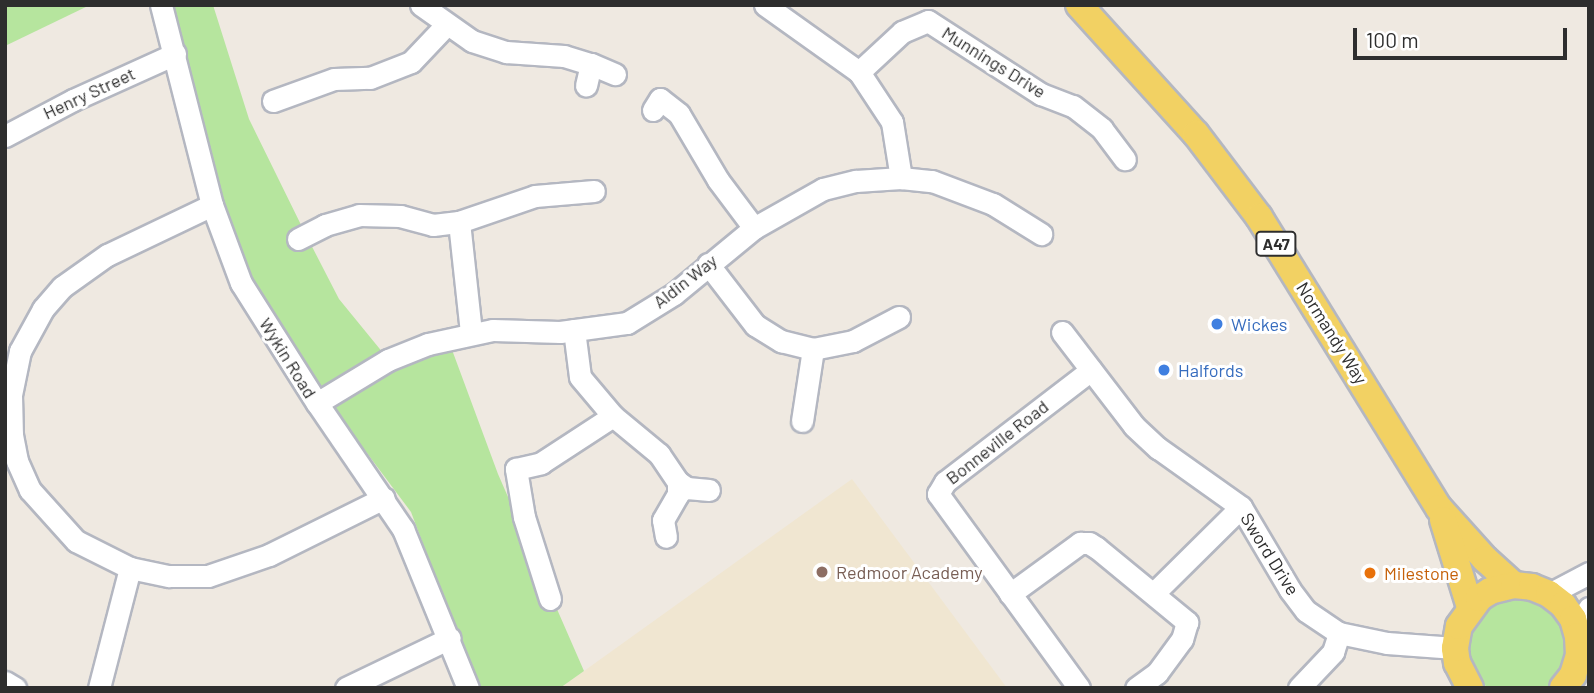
<!DOCTYPE html>
<html>
<head>
<meta charset="utf-8">
<style>
	body { margin:0 }
	#map { position:relative; width:1594px; height:693px; overflow:hidden; background:#efe9e1; font-family:Barlow,sans-serif }
	div>[style] { position:absolute }
	.education>* { inset:0; background:#f0e6d1 }
	.green>* { inset:0; background:#b6e59e }
	.roads { filter:drop-shadow(2px 0 #b4b7c1) drop-shadow(-2px 0 #b4b7c1) drop-shadow(0 2px #b4b7c1) drop-shadow(0 -2px #b4b7c1) }
	.minor>* { height:21px; margin:-10.5px; padding:0 10.5px; transform-origin:10.5px; border-radius:10.5px; background:#fff }
	.major>* { height:26px; margin:-13px; padding:0 13px; transform-origin:13px; border-radius:13px; background:#f2d163 }
	.dots>* { width:19px; height:19px; translate:-50% -50%; box-sizing:border-box; border:4px solid #fff; border-radius:50% }
	span { translate:-50% -50%; white-space:nowrap; text-align:center; line-height:1.15; -webkit-text-stroke:6px #fff; paint-order:stroke }
	.shield-label span { padding:2px 5px; background:#fff; border:2px solid; border-radius:5px; -webkit-text-stroke-width:0 }
	.shield-label { font-size:16px; color:#2e2e2e; font-weight:700 }
	.street-label { font-size:18px; color:#2e2e2e }
	.shop-label { font-size:18px; color:#366cbe }
	.left { translate:0 -50%; text-align:left }
	.education-label { font-size:18px; color:#785e54 }
	.food-label { font-size:18px; color:#c56008 }
	.frame { position:absolute; inset:0; border:7px solid #2e2e2e; pointer-events:none }
	.scale { position:absolute; left:1353px; top:28px; width:214px; height:32px; box-sizing:border-box; border:4px solid #2e2e2e; border-top:0; padding-left:9px; font-size:21px; line-height:24px; white-space:nowrap; color:#2e2e2e; -webkit-text-stroke:5px #fff; paint-order:stroke }
</style>
</head>
<body>
<div id="map">
	<div class="education">
		<div style="clip-path:polygon(852px 479px,1007px 688px,560px 688px,584px 671px)"></div>
	</div>
	<div class="green">
		<div style="clip-path:polygon(5px 5px,90px 5px,5px 46px)"></div>
		<div style="clip-path:polygon(172px 5px,213px 5px,249px 119px,306px 235px,339px 299px,388px 359px,448px 339px,498px 474px,584px 671px,560px 688px,477px 688px,411px 512px,331px 405px,258px 290px,224px 210px)"></div>
		<div style="clip-path:polygon(1500px 598px,1539px 599px,1557px 615px,1568px 640px,1567px 664px,1552px 686px,1487px 688px,1471px 666px,1468px 637px,1476px 615px)"></div>
	</div>
	<div class="roads">
		<div class="minor">
			<div style="left:161px;top:5px;width:206px;rotate:75.7deg"></div>
			<div style="left:212px;top:205px;width:83px;rotate:69.6deg"></div>
			<div style="left:241px;top:283px;width:142px;rotate:57.7deg"></div>
			<div style="left:317px;top:403px;width:153px;rotate:55.7deg"></div>
			<div style="left:403px;top:529px;width:172px;rotate:67.8deg"></div>
			<div style="left:421px;top:5px;width:62px;rotate:35.2deg"></div>
			<div style="left:472px;top:41px;width:36px;rotate:18deg"></div>
			<div style="left:506px;top:52px;width:58px;rotate:3.9deg"></div>
			<div style="left:564px;top:56px;width:28px;rotate:17deg"></div>
			<div style="left:591px;top:64px;width:22px;rotate:103deg"></div>
			<div style="left:765px;top:5px;width:115px;rotate:35.5deg"></div>
			<div style="left:859px;top:72px;width:60px;rotate:56.6deg"></div>
			<div style="left:892px;top:122px;width:57px;rotate:80.9deg"></div>
			<div style="left:591px;top:64px;width:26px;rotate:23deg"></div>
			<div style="left:859px;top:72px;width:59px;rotate:-42.9deg"></div>
			<div style="left:902px;top:32px;width:28px;rotate:-23deg"></div>
			<div style="left:928px;top:21px;width:135px;rotate:32.9deg"></div>
			<div style="left:1041px;top:94px;width:34px;rotate:21deg"></div>
			<div style="left:1073px;top:106px;width:37px;rotate:38deg"></div>
			<div style="left:1102px;top:129px;width:38px;rotate:53deg"></div>
			<div style="left:273px;top:101px;width:65px;rotate:-19.8deg"></div>
			<div style="left:334px;top:79px;width:36px;rotate:-2deg"></div>
			<div style="left:370px;top:78px;width:44px;rotate:-21.3deg"></div>
			<div style="left:411px;top:62px;width:52px;rotate:-46.5deg"></div>
			<div style="left:653px;top:110px;width:13px;rotate:-58deg"></div>
			<div style="left:660px;top:99px;width:24px;rotate:38deg"></div>
			<div style="left:679px;top:114px;width:77px;rotate:59.4deg"></div>
			<div style="left:718px;top:180px;width:60px;rotate:53.1deg"></div>
			<div style="left:5px;top:136px;width:77px;rotate:-27.9deg"></div>
			<div style="left:73px;top:100px;width:112px;rotate:-24.3deg"></div>
			<div style="left:212px;top:205px;width:116px;rotate:154.5deg"></div>
			<div style="left:107px;top:255px;width:55px;rotate:144.6deg"></div>
			<div style="left:62px;top:287px;width:29px;rotate:131deg"></div>
			<div style="left:43px;top:309px;width:48px;rotate:118.7deg"></div>
			<div style="left:20px;top:351px;width:45px;rotate:101.6deg"></div>
			<div style="left:11px;top:395px;width:40px;rotate:88.6deg"></div>
			<div style="left:12px;top:435px;width:26px;rotate:79deg"></div>
			<div style="left:17px;top:461px;width:32px;rotate:66deg"></div>
			<div style="left:30px;top:490px;width:69px;rotate:48deg"></div>
			<div style="left:76px;top:541px;width:60px;rotate:26.6deg"></div>
			<div style="left:130px;top:568px;width:40px;rotate:12deg"></div>
			<div style="left:169px;top:576px;width:39px"></div>
			<div style="left:208px;top:576px;width:65px;rotate:-19deg"></div>
			<div style="left:269px;top:555px;width:128px;rotate:-26.4deg"></div>
			<div style="left:459px;top:222px;width:112px;rotate:83.8deg"></div>
			<div style="left:298px;top:239px;width:30px;rotate:-27deg"></div>
			<div style="left:325px;top:225px;width:35px;rotate:-16deg"></div>
			<div style="left:359px;top:215px;width:41px;rotate:1.4deg"></div>
			<div style="left:400px;top:216px;width:34px;rotate:15deg"></div>
			<div style="left:433px;top:225px;width:26px;rotate:-7deg"></div>
			<div style="left:459px;top:222px;width:80px;rotate:-18.9deg"></div>
			<div style="left:535px;top:196px;width:59px;rotate:-4.8deg"></div>
			<div style="left:708px;top:264px;width:77px;rotate:52.4deg"></div>
			<div style="left:755px;top:325px;width:31px;rotate:32deg"></div>
			<div style="left:781px;top:341px;width:33px;rotate:14deg"></div>
			<div style="left:813px;top:349px;width:41px;rotate:-11.3deg"></div>
			<div style="left:853px;top:341px;width:52px;rotate:-27.6deg"></div>
			<div style="left:574px;top:330px;width:47px;rotate:82.7deg"></div>
			<div style="left:580px;top:377px;width:51px;rotate:49.8deg"></div>
			<div style="left:613px;top:416px;width:60px;rotate:39.6deg"></div>
			<div style="left:659px;top:454px;width:34px;rotate:56deg"></div>
			<div style="left:678px;top:482px;width:12px;rotate:90deg"></div>
			<div style="left:678px;top:494px;width:30px;rotate:120deg"></div>
			<div style="left:663px;top:520px;width:17px;rotate:80deg"></div>
			<div style="left:1062px;top:332px;width:118px;rotate:52.5deg"></div>
			<div style="left:1134px;top:426px;width:33px;rotate:43deg"></div>
			<div style="left:1158px;top:448px;width:102px;rotate:35.4deg"></div>
			<div style="left:1241px;top:507px;width:96px;rotate:59.4deg"></div>
			<div style="left:1290px;top:590px;width:26px;rotate:53deg"></div>
			<div style="left:1306px;top:611px;width:40px;rotate:34deg"></div>
			<div style="left:1339px;top:633px;width:49px;rotate:11.8deg"></div>
			<div style="left:1387px;top:643px;width:68px;rotate:4.2deg"></div>
			<div style="left:317px;top:403px;width:83px;rotate:-31.2deg"></div>
			<div style="left:388px;top:360px;width:43px;rotate:-21.8deg"></div>
			<div style="left:428px;top:344px;width:66px;rotate:-12.2deg"></div>
			<div style="left:493px;top:330px;width:67px;rotate:1.7deg"></div>
			<div style="left:560px;top:332px;width:68px;rotate:-7.7deg"></div>
			<div style="left:627px;top:323px;width:55px;rotate:-31.7deg"></div>
			<div style="left:674px;top:294px;width:104px;rotate:-39.5deg"></div>
			<div style="left:754px;top:228px;width:79px;rotate:-29.5deg"></div>
			<div style="left:823px;top:189px;width:34px;rotate:-14deg"></div>
			<div style="left:856px;top:181px;width:45px;rotate:-3.8deg"></div>
			<div style="left:901px;top:178px;width:31px;rotate:6deg"></div>
			<div style="left:932px;top:181px;width:65px;rotate:20.7deg"></div>
			<div style="left:993px;top:204px;width:57px;rotate:32deg"></div>
			<div style="left:802px;top:421px;width:73px;rotate:-81.3deg"></div>
			<div style="left:678px;top:482px;width:11px;rotate:34deg"></div>
			<div style="left:687px;top:488px;width:22px;rotate:5deg"></div>
			<div style="left:1154px;top:593px;width:122px;rotate:-44.7deg"></div>
			<div style="left:1010px;top:594px;width:87px;rotate:-36.1deg"></div>
			<div style="left:1080px;top:543px;width:9px"></div>
			<div style="left:1089px;top:543px;width:9px;rotate:32deg"></div>
			<div style="left:1097px;top:548px;width:117px;rotate:39.4deg"></div>
			<div style="left:1187px;top:622px;width:18px;rotate:106deg"></div>
			<div style="left:1182px;top:639px;width:42px;rotate:126.3deg"></div>
			<div style="left:1157px;top:673px;width:26px;rotate:144deg"></div>
			<div style="left:1549px;top:594px;width:45px;rotate:-27.7deg"></div>
			<div style="left:550px;top:599px;width:86px;rotate:-107.6deg"></div>
			<div style="left:524px;top:517px;width:49px;rotate:-99.5deg"></div>
			<div style="left:516px;top:469px;width:26px;rotate:-13deg"></div>
			<div style="left:541px;top:463px;width:86px;rotate:-33.1deg"></div>
			<div style="left:1578px;top:636px;width:30px;rotate:-69deg"></div>
			<div style="left:5px;top:682px;width:12px;rotate:31deg"></div>
			<div style="left:99px;top:688px;width:124px;rotate:-75.5deg"></div>
			<div style="left:346px;top:688px;width:115px;rotate:-25.7deg"></div>
			<div style="left:1079px;top:688px;width:240px;rotate:-126deg"></div>
			<div style="left:938px;top:494px;width:14px;rotate:-60deg"></div>
			<div style="left:945px;top:482px;width:184px;rotate:-37.5deg"></div>
			<div style="left:1299px;top:688px;width:50px;rotate:-46.6deg"></div>
			<div style="left:1333px;top:652px;width:20px;rotate:-72deg"></div>
		</div>
		<div class="major">
			<div style="left:1079px;top:5px;width:174px;rotate:47.8deg"></div>
			<div style="left:1196px;top:134px;width:104px;rotate:52.8deg"></div>
			<div style="left:1259px;top:217px;width:342px;rotate:58.3deg"></div>
			<div style="left:1439px;top:508px;width:69px;rotate:48deg"></div>
			<div style="left:1485px;top:559px;width:39px;rotate:42deg"></div>
			<div style="left:1443px;top:520px;width:91px;rotate:72.8deg"></div>
			<div style="left:1470px;top:688px;width:28px;rotate:-117deg"></div>
			<div style="left:1457px;top:663px;width:15px;rotate:-98deg"></div>
			<div style="left:1455px;top:648px;width:22px;rotate:-80deg"></div>
			<div style="left:1459px;top:626px;width:34px;rotate:-54deg"></div>
			<div style="left:1479px;top:598px;width:13px;rotate:-32deg"></div>
			<div style="left:1490px;top:591px;width:25px;rotate:-14deg"></div>
			<div style="left:1514px;top:585px;width:18px;rotate:6deg"></div>
			<div style="left:1532px;top:587px;width:18px;rotate:22deg"></div>
			<div style="left:1549px;top:594px;width:18px;rotate:38deg"></div>
			<div style="left:1563px;top:605px;width:17px;rotate:54deg"></div>
			<div style="left:1573px;top:619px;width:18px;rotate:74deg"></div>
			<div style="left:1578px;top:636px;width:19px;rotate:87deg"></div>
			<div style="left:1579px;top:655px;width:21px;rotate:107deg"></div>
			<div style="left:1573px;top:675px;width:16px;rotate:128deg"></div>
		</div>
	</div>
	<div class="dots">
		<div style="left:1217px;top:324px;background:#3f7fe0"></div>
		<div style="left:1164px;top:370px;background:#3f7fe0"></div>
		<div style="left:822px;top:572px;background:#8d6e63"></div>
		<div style="left:1370px;top:573px;background:#e8710a"></div>
	</div>
	<div class="shield-label">
		<span style="left:1276px;top:244px">A47</span>
	</div>
	<div class="street-label">
		<span style="left:994px;top:62px;rotate:32deg">Munnings Drive</span>
		<span style="left:89px;top:93px;rotate:-25deg">Henry Street</span>
		<span style="left:685px;top:281px;rotate:-38deg">Aldin Way</span>
		<span style="left:1332px;top:333px;rotate:58deg">Normandy Way</span>
		<span style="left:288px;top:358px;rotate:58deg">Wykin Road</span>
		<span style="left:997px;top:442px;rotate:-38deg">Bonneville Road</span>
		<span style="left:1270px;top:554px;rotate:58deg">Sword Drive</span>
	</div>
	<div class="shop-label">
		<span class="left" style="left:1231px;top:324px">Wickes</span>
		<span class="left" style="left:1178px;top:370px">Halfords</span>
	</div>
	<div class="education-label">
		<span class="left" style="left:836px;top:572px">Redmoor Academy</span>
	</div>
	<div class="food-label">
		<span class="left" style="left:1384px;top:573px">Milestone</span>
	</div>
	<div class="frame"></div>
	<div class="scale">100 m</div>
</div>
</body>
</html>
